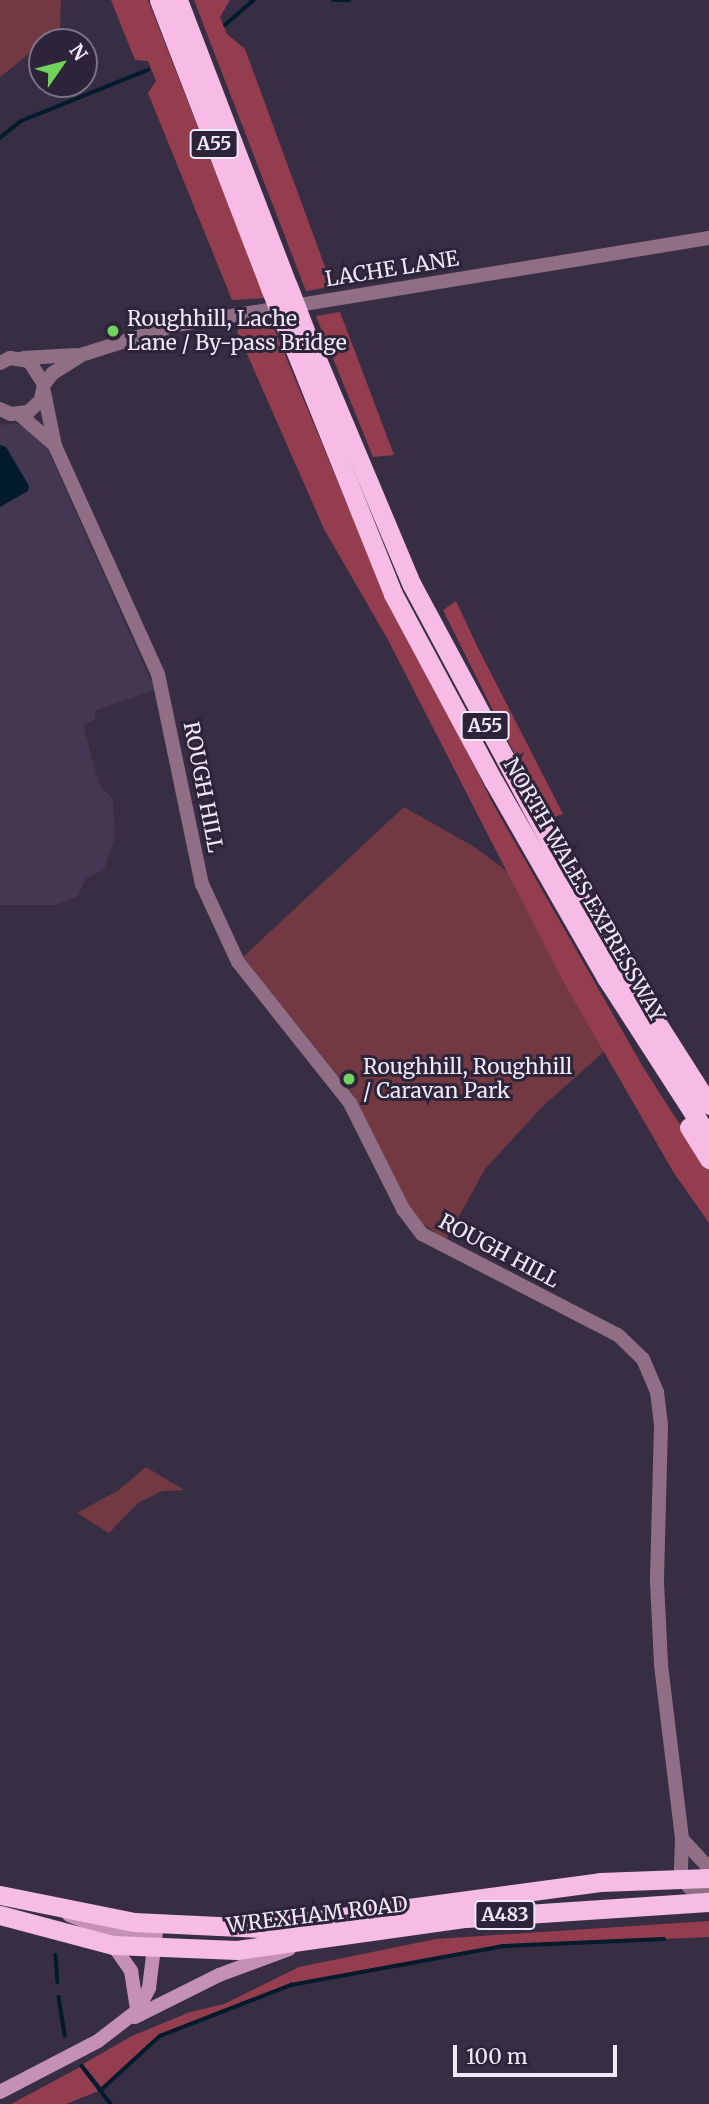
<!DOCTYPE html>
<html>
<head>
<meta charset="utf-8">
<style>
	body { margin:0 }
	#map { position:relative; width:709px; height:2104px; overflow:hidden; background:#372e44; font-family:Merriweather,serif }
	div>[style] { position:absolute }
	.built>* { inset:0; background:#433752 }
	.green>* { inset:0; background:#723943 }
	.forest>* { inset:0; background:#943d4f }
	.water>* { inset:0; background:#001b2c }
	.stream>* { height:3.5px; margin:-1.75px; padding:0 1.75px; transform-origin:1.75px; border-radius:1.75px; background:#001b2c }
	.tertiary>* { height:14px; margin:-7px; padding:0 7px; transform-origin:7px; border-radius:7px; background:#906f86 }
	.secondary>* { height:14px; margin:-7px; padding:0 7px; transform-origin:7px; border-radius:7px; background:#c590b5 }
	.trunk>* { height:19px; margin:-9.5px; padding:0 9.5px; transform-origin:9.5px; border-radius:9.5px; background:#f6bce5 }
	.trunk-bridge>* { height:19px; margin:-9.5px; padding:0 9.5px; transform-origin:9.5px; border-radius:9.5px; background:#f6bce5 }
	.dots>* { width:19px; height:19px; translate:-50% -50%; box-sizing:border-box; border:4px solid #2d2439; border-radius:50% }
	span { translate:-50% -50%; white-space:nowrap; text-align:center; line-height:1.15; -webkit-text-stroke:6px #2d2439; paint-order:stroke }
	.shield-label span { padding:2px 5px; background:#2d2439; border:2px solid; border-radius:5px; -webkit-text-stroke-width:0 }
	.shield-label { font-size:19px; color:#eee8f7; font-weight:700 }
	.street-label { font-size:21px; color:#eee8f7 }
	.poi-label { font-size:21px; color:#eee8f7 }
	.left { translate:0 -50%; text-align:left }
	.north { position:absolute; left:28px; top:28px; width:70px; height:70px; box-sizing:border-box; background:#2d2439; border:2px solid #7a7285; border-radius:50%; rotate:55deg; font-size:19px; font-weight:700; line-height:28px; text-align:center; color:#eee8f7 }
	.north::after { content:''; display:block; margin:auto; width:24px; height:32px; background:#71d35e; clip-path:polygon(50% 0,100% 100%,50% 72%,0 100%) }
	.scale { position:absolute; left:453px; top:2045px; width:164px; height:32px; box-sizing:border-box; border:4px solid #eee8f7; border-top:0; padding-left:9px; font-size:21px; line-height:24px; white-space:nowrap; color:#eee8f7; -webkit-text-stroke:5px #2d2439; paint-order:stroke }
</style>
</head>
<body>
<div id="map">
	<div class="built">
		<div style="clip-path:polygon(15px 423px,32px 429px,44px 441px,155px 690px,94px 711px,96px 719px,83px 725px,99px 784px,113px 800px,115px 836px,104px 870px,86px 878px,78px 896px,55px 905px,0 905px,0 425px)"></div>
	</div>
	<div class="green">
		<div style="clip-path:polygon(0 0,61px 0,60px 29px,0 77px)"></div>
		<div style="clip-path:polygon(404px 807px,476px 848px,513px 876px,564px 983px,606px 1050px,542px 1107px,485px 1169px,446px 1240px,418px 1220px,401px 1194px,355px 1097px,243px 957px)"></div>
		<div style="clip-path:polygon(146px 1467px,184px 1490px,162px 1491px,138px 1503px,109px 1533px,77px 1513px,119px 1490px)"></div>
	</div>
	<div class="forest">
		<div style="clip-path:polygon(111px 0,148px 0,265px 298px,232px 300px,148px 93px,156px 81px,148px 61px,135px 60px)"></div>
		<div style="clip-path:polygon(194px 0,230px 0,220px 17px,227px 34px,245px 49px,331px 283px,324px 288px,306px 291px)"></div>
		<div style="clip-path:polygon(340px 312px,394px 455px,373px 457px,316px 316px)"></div>
		<div style="clip-path:polygon(268px 314px,357px 528px,493px 804px,643px 1067px,709px 1170px,709px 1223px,674px 1173px,564px 983px,387px 638px,324px 529px,237px 331px,250px 319px)"></div>
		<div style="clip-path:polygon(456px 601px,477px 646px,563px 814px,549px 819px,530px 785px,443px 610px)"></div>
		<div style="clip-path:polygon(709px 1921px,709px 1937px,503px 1946px,291px 1985px,160px 2036px,103px 2089px,83px 2064px,132px 2036px,190px 2012px,224px 2004px,299px 1967px,436px 1939px)"></div>
		<div style="clip-path:polygon(82px 2066px,101px 2090px,66px 2104px,11px 2104px)"></div>
	</div>
	<div class="water">
		<div style="clip-path:polygon(0 445px,6px 447px,29px 486px,28px 491px,0 507px)"></div>
	</div>
	<div class="stream">
		<div style="left:333px;top:0;width:16px"></div>
		<div style="left:225px;top:25px;width:38px;rotate:-41deg"></div>
		<div style="left:0;top:138px;width:27px;rotate:-39deg"></div>
		<div style="left:21px;top:121px;width:137px;rotate:-21.9deg"></div>
		<div style="left:56px;top:1955px;width:27px;rotate:86deg"></div>
		<div style="left:59px;top:1997px;width:39px;rotate:81deg"></div>
		<div style="left:82px;top:2066px;width:48px;rotate:52.7deg"></div>
		<div style="left:101px;top:2090px;width:80px;rotate:-42.5deg"></div>
		<div style="left:160px;top:2036px;width:141px;rotate:-21.3deg"></div>
		<div style="left:291px;top:1985px;width:216px;rotate:-10.4deg"></div>
		<div style="left:503px;top:1946px;width:161px;rotate:-2.5deg"></div>
	</div>
	<div class="tertiary">
		<div style="left:23px;top:358px;width:53px;rotate:-3.2deg"></div>
		<div style="left:0;top:363px;width:11px;rotate:-27deg"></div>
		<div style="left:10px;top:358px;width:19px;rotate:9deg"></div>
		<div style="left:29px;top:361px;width:27px;rotate:57deg"></div>
		<div style="left:44px;top:384px;width:16px;rotate:101deg"></div>
		<div style="left:41px;top:400px;width:18px;rotate:137deg"></div>
		<div style="left:28px;top:412px;width:17px;rotate:173deg"></div>
		<div style="left:11px;top:414px;width:12px;rotate:-156deg"></div>
		<div style="left:44px;top:384px;width:14px;rotate:-51deg"></div>
		<div style="left:53px;top:373px;width:36px;rotate:-32deg"></div>
		<div style="left:84px;top:354px;width:96px;rotate:-17.5deg"></div>
		<div style="left:176px;top:325px;width:540px;rotate:-9.27deg"></div>
		<div style="left:44px;top:392px;width:55px;rotate:78.5deg"></div>
		<div style="left:55px;top:446px;width:250px;rotate:65.7deg"></div>
		<div style="left:158px;top:674px;width:215px;rotate:78.2deg"></div>
		<div style="left:202px;top:884px;width:86px;rotate:65.2deg"></div>
		<div style="left:238px;top:962px;width:180px;rotate:51.5deg"></div>
		<div style="left:350px;top:1103px;width:119px;rotate:63.4deg"></div>
		<div style="left:403px;top:1209px;width:31px;rotate:53deg"></div>
		<div style="left:422px;top:1234px;width:220px;rotate:27.3deg"></div>
		<div style="left:618px;top:1335px;width:35px;rotate:44deg"></div>
		<div style="left:643px;top:1359px;width:36px;rotate:67deg"></div>
		<div style="left:657px;top:1392px;width:33px;rotate:83deg"></div>
		<div style="left:661px;top:1425px;width:157px;rotate:91.5deg"></div>
		<div style="left:657px;top:1582px;width:83px;rotate:87.2deg"></div>
		<div style="left:661px;top:1665px;width:175px;rotate:83.1deg"></div>
		<div style="left:682px;top:1839px;width:37px;rotate:92deg"></div>
		<div style="left:681px;top:1876px;width:14px;rotate:54deg"></div>
		<div style="left:689px;top:1887px;width:21px;rotate:17deg"></div>
		<div style="left:19px;top:414px;width:43px;rotate:41.2deg"></div>
		<div style="left:682px;top:1839px;width:40px;rotate:47deg"></div>
	</div>
	<div class="secondary">
		<div style="left:69px;top:1915px;width:35px;rotate:22deg"></div>
		<div style="left:102px;top:1928px;width:54px;rotate:10.7deg"></div>
		<div style="left:113px;top:1945px;width:32px;rotate:55deg"></div>
		<div style="left:131px;top:1971px;width:38px;rotate:81deg"></div>
		<div style="left:135px;top:2017px;width:94px;rotate:-26.6deg"></div>
		<div style="left:219px;top:1975px;width:75px;rotate:-20.4deg"></div>
		<div style="left:0;top:2092px;width:110px;rotate:-27.5deg"></div>
		<div style="left:98px;top:2041px;width:49px;rotate:-37.6deg"></div>
		<div style="left:137px;top:2011px;width:26px;rotate:-62deg"></div>
		<div style="left:149px;top:1988px;width:64px;rotate:-82.9deg"></div>
	</div>
	<div class="trunk">
		<div style="left:159px;top:0;width:309px;rotate:68.9deg"></div>
		<div style="left:178px;top:0;width:306px;rotate:69deg"></div>
		<div style="left:308px;top:338px;width:268px;rotate:67.2deg"></div>
		<div style="left:412px;top:585px;width:381px;rotate:61.8deg"></div>
		<div style="left:592px;top:921px;width:218px;rotate:57.5deg"></div>
		<div style="left:291px;top:340px;width:274px;rotate:68.1deg"></div>
		<div style="left:393px;top:594px;width:213px;rotate:61.8deg"></div>
		<div style="left:494px;top:782px;width:227px;rotate:60.2deg"></div>
		<div style="left:607px;top:979px;width:188px;rotate:57.2deg"></div>
		<div style="left:689px;top:1127px;width:38px;rotate:58deg"></div>
		<div style="left:0;top:1895px;width:137px;rotate:11.4deg"></div>
		<div style="left:134px;top:1922px;width:126px;rotate:2.7deg"></div>
		<div style="left:260px;top:1928px;width:343px;rotate:-7.7deg"></div>
		<div style="left:600px;top:1882px;width:109px;rotate:-2.1deg"></div>
		<div style="left:0;top:1915px;width:117px;rotate:14.9deg"></div>
		<div style="left:113px;top:1945px;width:124px;rotate:2.3deg"></div>
		<div style="left:237px;top:1950px;width:231px;rotate:-8deg"></div>
		<div style="left:466px;top:1918px;width:244px;rotate:-3.8deg"></div>
	</div>
	<div class="trunk-bridge">
		<div style="left:288px;top:286px;width:56px;rotate:69deg"></div>
		<div style="left:270px;top:288px;width:56px;rotate:68deg"></div>
	</div>
	<div class="dots">
		<div style="left:113px;top:331px;background:#71d35e"></div>
		<div style="left:349px;top:1079px;background:#71d35e"></div>
	</div>
	<div class="shield-label">
		<span style="left:214px;top:144px">A55</span>
		<span style="left:485px;top:726px">A55</span>
		<span style="left:505px;top:1915px">A483</span>
	</div>
	<div class="street-label">
		<span style="left:392px;top:269px;rotate:-9deg">LACHE LANE</span>
		<span style="left:203px;top:787px;rotate:79deg">ROUGH HILL</span>
		<span style="left:584px;top:890px;rotate:60deg">NORTH WALES EXPRESSWAY</span>
		<span style="left:499px;top:1251px;rotate:28deg">ROUGH HILL</span>
		<span style="left:317px;top:1915px;rotate:-7deg">WREXHAM ROAD</span>
	</div>
	<div class="poi-label">
		<span class="left" style="left:127px;top:331px">Roughhill, Lache<br>Lane / By-pass Bridge</span>
		<span class="left" style="left:363px;top:1079px">Roughhill, Roughhill<br>/ Caravan Park</span>
	</div>
	<div class="north">N</div>
	<div class="scale">100 m</div>
</div>
</body>
</html>
